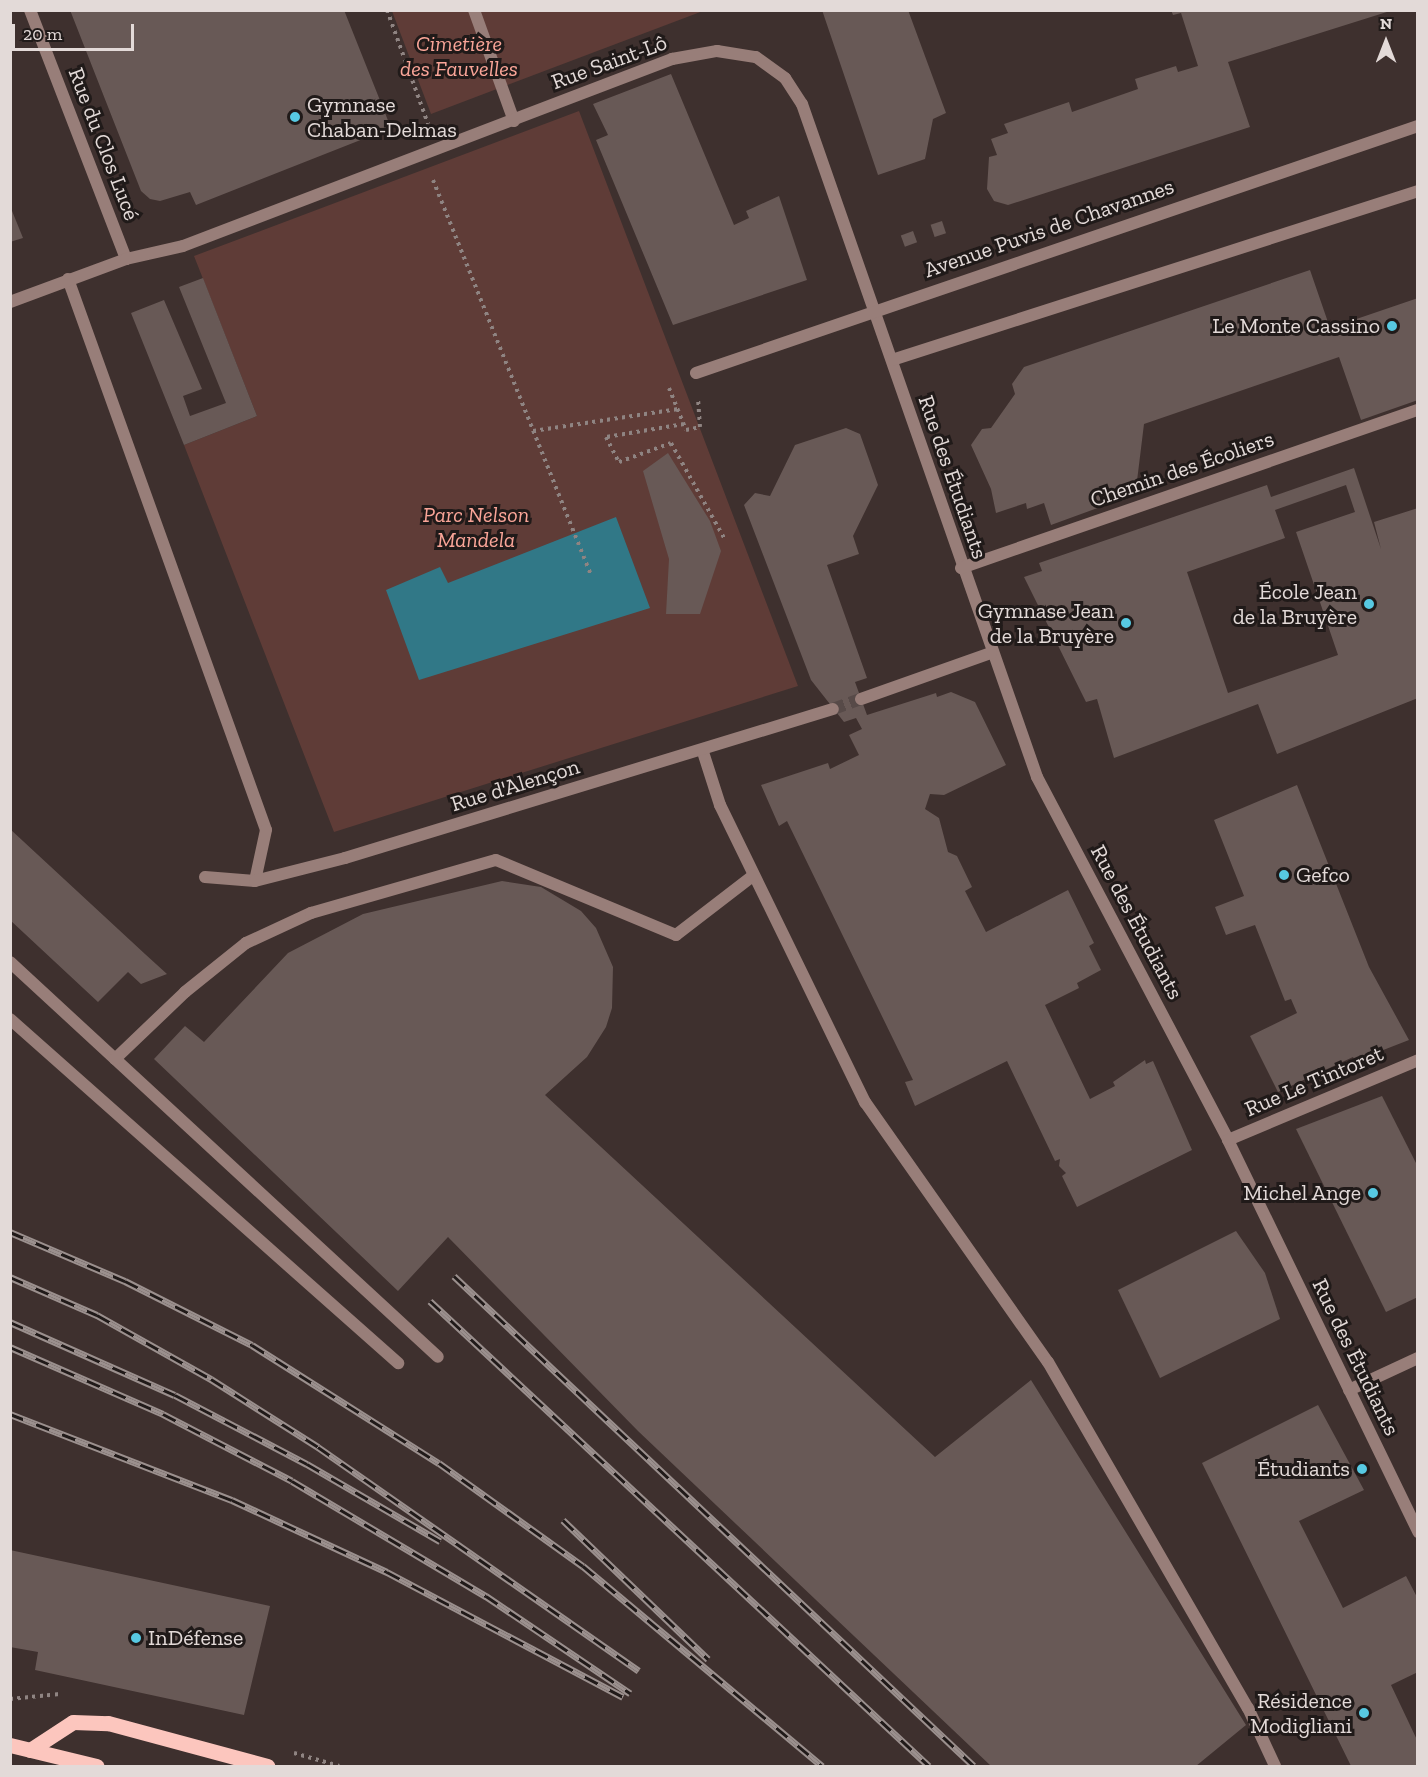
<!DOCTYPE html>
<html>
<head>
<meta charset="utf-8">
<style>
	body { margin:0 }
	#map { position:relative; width:1428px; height:1777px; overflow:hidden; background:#3e302e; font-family:"Zilla Slab",serif }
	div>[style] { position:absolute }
	.green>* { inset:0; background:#5f3c37 }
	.water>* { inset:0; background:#317887 }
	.building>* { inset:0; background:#685956; transform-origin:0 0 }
	.street-tunnel>* { height:12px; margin-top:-6px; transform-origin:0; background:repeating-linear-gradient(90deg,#574a48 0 12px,transparent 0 18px) }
	.path>* { height:4px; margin-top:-2px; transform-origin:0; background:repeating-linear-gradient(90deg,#8f8482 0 3px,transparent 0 7.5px) }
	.lane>* { height:12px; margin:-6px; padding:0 6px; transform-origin:6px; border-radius:6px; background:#987e79 }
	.street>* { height:12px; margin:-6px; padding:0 6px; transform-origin:6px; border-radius:6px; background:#987e79 }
	.primary>* { height:15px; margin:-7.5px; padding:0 7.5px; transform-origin:7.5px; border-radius:7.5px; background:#fcc6be }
	.rail>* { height:7px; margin-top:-3.5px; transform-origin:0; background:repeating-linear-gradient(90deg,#201a19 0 14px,#9b908e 0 28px); box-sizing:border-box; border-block:2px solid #9b908e }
	.dots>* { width:16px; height:16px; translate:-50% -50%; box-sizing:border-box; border:3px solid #201a19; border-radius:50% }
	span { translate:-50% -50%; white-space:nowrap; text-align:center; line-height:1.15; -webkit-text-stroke:6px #201a19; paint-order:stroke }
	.park-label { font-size:22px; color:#faa598; font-style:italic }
	.street-label { font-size:22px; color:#e3dad8 }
	.poi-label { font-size:22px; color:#e3dad8 }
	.left { translate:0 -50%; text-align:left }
	.right { translate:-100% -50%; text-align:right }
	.frame { position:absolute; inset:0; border:12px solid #e3dad8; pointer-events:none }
	.north { position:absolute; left:1356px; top:12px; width:60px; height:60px; -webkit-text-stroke:4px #201a19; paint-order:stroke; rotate:0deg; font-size:16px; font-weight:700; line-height:24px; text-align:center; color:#e3dad8 }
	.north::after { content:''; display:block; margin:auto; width:21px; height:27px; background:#e3dad8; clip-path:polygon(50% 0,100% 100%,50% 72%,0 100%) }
	.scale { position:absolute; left:12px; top:24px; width:122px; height:27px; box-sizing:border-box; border:3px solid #e3dad8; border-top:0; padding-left:8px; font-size:18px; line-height:21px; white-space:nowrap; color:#e3dad8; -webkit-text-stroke:4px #201a19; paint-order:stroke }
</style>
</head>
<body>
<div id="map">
	<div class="green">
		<div style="clip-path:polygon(392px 11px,703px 11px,431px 114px)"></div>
		<div style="clip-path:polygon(579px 111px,798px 686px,334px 832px,184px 445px,257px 416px,194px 256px)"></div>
	</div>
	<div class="water">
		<div style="clip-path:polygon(616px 517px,650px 608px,419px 680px,386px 590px,440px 567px,448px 583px)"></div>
	</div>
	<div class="building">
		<div style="clip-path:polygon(70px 10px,344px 10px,391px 128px,196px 205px,190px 192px,160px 201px,150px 199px,141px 191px)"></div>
		<div style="clip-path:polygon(822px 10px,908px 10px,946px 113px,933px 119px,925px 159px,878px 175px)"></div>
		<div style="clip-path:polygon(1171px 10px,1390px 11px,1228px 62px,1250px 127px,1008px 205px,994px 201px,987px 189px,989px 157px,997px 155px,991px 139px,1008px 133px,1004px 124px,1069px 102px,1072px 112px,1138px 89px,1135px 79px,1176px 66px,1178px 72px,1198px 66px,1181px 13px,1173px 15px)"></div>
		<div style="clip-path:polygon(671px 74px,734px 225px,749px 218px,746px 211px,779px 196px,807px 280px,673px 325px,596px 140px,608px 135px,593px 104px)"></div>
		<div style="clip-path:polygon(10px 206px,23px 238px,10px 242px)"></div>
		<div style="left:942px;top:221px;width:13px;height:12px;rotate:72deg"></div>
		<div style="left:913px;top:231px;width:12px;height:13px;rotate:70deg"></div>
		<div style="clip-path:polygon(1310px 270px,1330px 328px,1418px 298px,1418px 400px,1361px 420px,1339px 357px,1144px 424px,1137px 481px,1114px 502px,1051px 525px,1044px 503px,1027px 509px,1026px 503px,996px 513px,991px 489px,971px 445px,982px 429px,991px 428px,1015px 394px,1012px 384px,1024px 367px)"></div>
		<div style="clip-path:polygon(203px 278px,257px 416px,184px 445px,131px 313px,164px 300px,202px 389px,183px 396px,190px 416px,226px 403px,179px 287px)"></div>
		<div style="clip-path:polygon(846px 428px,860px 434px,878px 485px,853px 536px,859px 554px,827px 565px,867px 678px,855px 682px,867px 715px,936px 693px,937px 697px,951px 692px,975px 702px,1006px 765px,944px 795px,930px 794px,925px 809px,939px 818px,948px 852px,957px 856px,972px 887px,965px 891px,986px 932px,1068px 890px,1094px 943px,1089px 946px,1101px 970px,1077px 983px,1079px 988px,1045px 1005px,1090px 1099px,1115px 1086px,1113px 1082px,1145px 1060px,1146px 1064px,1153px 1061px,1192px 1150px,1077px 1207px,1062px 1176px,1066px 1173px,1059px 1166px,1060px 1159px,1055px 1161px,1007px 1061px,915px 1106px,905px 1082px,913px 1080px,787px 821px,779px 826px,761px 785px,828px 763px,830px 769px,859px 755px,849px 735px,862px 729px,856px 718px,844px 722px,811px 680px,744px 505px,755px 493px,770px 496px,795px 445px)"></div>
		<div style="clip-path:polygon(668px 453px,710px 521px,721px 551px,700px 614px,666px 614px,669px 559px,643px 471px)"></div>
		<div style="clip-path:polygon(evenodd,1354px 468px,1381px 549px,1374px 522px,1418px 508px,1418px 698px,1277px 754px,1258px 704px,1114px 758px,1097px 699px,1086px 702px,1024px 577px,1042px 571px,1039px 563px,1267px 485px,1271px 497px,1354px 468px,1346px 485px,1355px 512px,1296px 532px,1338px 655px,1228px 693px,1187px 572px,1285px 538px,1275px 510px,1346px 485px)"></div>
		<div style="clip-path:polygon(1297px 785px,1369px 967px,1409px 1040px,1355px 1061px,1353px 1057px,1278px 1092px,1250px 1036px,1297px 1013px,1291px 999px,1285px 1001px,1255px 925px,1226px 935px,1215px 907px,1244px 896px,1214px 820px)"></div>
		<div style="clip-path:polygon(10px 829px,145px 954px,167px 974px,141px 984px,128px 972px,98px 1002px,10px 920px)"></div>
		<div style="clip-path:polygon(502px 881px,541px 887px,581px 911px,596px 928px,613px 967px,612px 1008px,606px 1027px,587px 1057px,545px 1095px,935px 1457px,1031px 1380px,1246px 1725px,1196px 1766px,991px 1766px,638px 1431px,448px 1237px,398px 1291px,154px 1059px,185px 1026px,204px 1042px,288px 953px,363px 914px)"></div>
		<div style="clip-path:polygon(1382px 1096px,1418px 1167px,1418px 1297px,1386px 1312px,1296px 1129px)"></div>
		<div style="clip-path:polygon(1236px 1231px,1265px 1273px,1280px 1319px,1160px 1378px,1118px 1290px)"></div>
		<div style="clip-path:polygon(1318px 1405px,1364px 1490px,1299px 1521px,1343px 1608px,1406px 1576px,1418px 1599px,1418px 1672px,1391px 1685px,1418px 1742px,1418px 1766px,1351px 1766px,1202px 1463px)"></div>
		<div style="clip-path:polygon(10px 1550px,270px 1606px,244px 1715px,35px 1670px,38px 1652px,10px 1647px)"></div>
	</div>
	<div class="street-tunnel">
		<div style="left:833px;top:709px;width:30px;rotate:-20deg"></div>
	</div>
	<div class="path">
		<div style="left:387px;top:10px;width:121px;rotate:70.2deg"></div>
		<div style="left:433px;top:180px;width:426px;rotate:68.2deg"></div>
		<div style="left:669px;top:388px;width:45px;rotate:68deg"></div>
		<div style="left:686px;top:430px;width:14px;rotate:-12deg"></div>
		<div style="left:700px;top:427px;width:26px;rotate:-94deg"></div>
		<div style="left:684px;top:424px;width:79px;rotate:170.5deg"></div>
		<div style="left:606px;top:437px;width:28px;rotate:63deg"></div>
		<div style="left:619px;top:462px;width:55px;rotate:-20.1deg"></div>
		<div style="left:671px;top:443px;width:109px;rotate:60.8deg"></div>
		<div style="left:533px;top:431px;width:147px;rotate:-8.6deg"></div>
		<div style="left:10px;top:1699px;width:50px;rotate:-5.7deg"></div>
		<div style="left:294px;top:1753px;width:47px;rotate:16.1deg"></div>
	</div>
	<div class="lane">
		<div style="left:474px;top:10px;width:118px;rotate:70.2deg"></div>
		<div style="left:68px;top:279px;width:585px;rotate:70.23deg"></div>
		<div style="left:266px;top:830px;width:52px;rotate:102.2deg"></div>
		<div style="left:703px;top:752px;width:56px;rotate:72.2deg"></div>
		<div style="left:720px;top:805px;width:331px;rotate:64deg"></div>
		<div style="left:865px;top:1102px;width:318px;rotate:54.9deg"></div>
		<div style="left:1048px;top:1362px;width:400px;rotate:60deg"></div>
		<div style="left:1248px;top:1708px;width:64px;rotate:65deg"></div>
		<div style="left:10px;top:962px;width:582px;rotate:42.7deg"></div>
		<div style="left:10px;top:1019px;width:519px;rotate:41.56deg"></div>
		<div style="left:115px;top:1059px;width:97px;rotate:-43.7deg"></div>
		<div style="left:185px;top:992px;width:78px;rotate:-38.8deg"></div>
		<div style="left:246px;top:943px;width:72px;rotate:-24.8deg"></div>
		<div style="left:311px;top:913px;width:192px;rotate:-16deg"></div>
		<div style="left:496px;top:860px;width:195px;rotate:22.6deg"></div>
		<div style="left:676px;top:935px;width:98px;rotate:-37.6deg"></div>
	</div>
	<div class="street">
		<div style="left:30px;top:10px;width:267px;rotate:68.9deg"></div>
		<div style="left:10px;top:302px;width:124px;rotate:-20.3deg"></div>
		<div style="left:126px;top:259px;width:58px;rotate:-12.8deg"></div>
		<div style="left:183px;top:246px;width:524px;rotate:-20.93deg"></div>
		<div style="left:672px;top:59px;width:46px;rotate:-10.1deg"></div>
		<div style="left:717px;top:51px;width:39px;rotate:9deg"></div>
		<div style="left:756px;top:57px;width:36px;rotate:36deg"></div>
		<div style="left:785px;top:78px;width:31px;rotate:57deg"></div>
		<div style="left:802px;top:104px;width:713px;rotate:70.75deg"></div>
		<div style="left:1037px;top:777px;width:410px;rotate:62.2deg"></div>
		<div style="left:1228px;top:1140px;width:436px;rotate:64.1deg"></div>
		<div style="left:892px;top:360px;width:552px;rotate:-17.81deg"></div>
		<div style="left:696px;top:373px;width:763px;rotate:-18.89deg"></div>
		<div style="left:961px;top:568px;width:484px;rotate:-19.1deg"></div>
		<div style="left:861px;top:699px;width:138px;rotate:-19.5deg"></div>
		<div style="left:205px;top:877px;width:50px;rotate:4.6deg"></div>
		<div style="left:255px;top:881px;width:93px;rotate:-14.3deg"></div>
		<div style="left:345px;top:858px;width:510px;rotate:-16.98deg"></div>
		<div style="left:1228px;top:1140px;width:206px;rotate:-22.8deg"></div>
		<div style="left:1349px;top:1390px;width:76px;rotate:-24.9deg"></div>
	</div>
	<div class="primary">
		<div style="left:10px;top:1745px;width:89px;rotate:13.6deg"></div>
		<div style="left:30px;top:1750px;width:51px;rotate:-33.1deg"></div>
		<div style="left:73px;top:1722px;width:35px;rotate:2deg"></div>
		<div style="left:108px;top:1723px;width:165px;rotate:15.1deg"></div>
	</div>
	<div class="rail">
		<div style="left:10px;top:1232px;width:125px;rotate:23.1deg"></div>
		<div style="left:125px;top:1281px;width:142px;rotate:26.7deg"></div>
		<div style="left:252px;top:1345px;width:221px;rotate:32.3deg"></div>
		<div style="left:439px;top:1463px;width:177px;rotate:35.6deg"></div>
		<div style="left:583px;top:1566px;width:312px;rotate:39.9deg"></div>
		<div style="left:454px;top:1276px;width:714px;rotate:43.3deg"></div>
		<div style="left:10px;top:1277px;width:95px;rotate:23.6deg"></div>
		<div style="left:97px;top:1315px;width:131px;rotate:29.3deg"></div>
		<div style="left:211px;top:1379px;width:127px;rotate:32.4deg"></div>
		<div style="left:318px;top:1447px;width:391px;rotate:34.9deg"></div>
		<div style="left:430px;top:1301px;width:682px;rotate:42.98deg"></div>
		<div style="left:10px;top:1322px;width:180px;rotate:23.9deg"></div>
		<div style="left:175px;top:1395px;width:149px;rotate:27.6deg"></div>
		<div style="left:307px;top:1464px;width:154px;rotate:30.1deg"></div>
		<div style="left:10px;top:1347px;width:167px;rotate:23.6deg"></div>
		<div style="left:163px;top:1414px;width:145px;rotate:27.4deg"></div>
		<div style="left:292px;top:1481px;width:226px;rotate:30.7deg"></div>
		<div style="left:486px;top:1596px;width:174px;rotate:34deg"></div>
		<div style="left:10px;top:1414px;width:238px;rotate:21.2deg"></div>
		<div style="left:232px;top:1500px;width:171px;rotate:24.9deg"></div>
		<div style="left:387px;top:1572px;width:267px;rotate:27.9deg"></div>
		<div style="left:563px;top:1520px;width:201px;rotate:43.8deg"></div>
	</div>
	<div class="dots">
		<div style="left:295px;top:117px;background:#57c9e2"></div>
		<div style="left:1392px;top:326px;background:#57c9e2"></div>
		<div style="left:1369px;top:604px;background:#57c9e2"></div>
		<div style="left:1126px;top:623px;background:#57c9e2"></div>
		<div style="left:1284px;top:875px;background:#57c9e2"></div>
		<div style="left:1373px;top:1193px;background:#57c9e2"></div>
		<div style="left:1362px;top:1469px;background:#57c9e2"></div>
		<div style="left:136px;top:1638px;background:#57c9e2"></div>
		<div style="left:1364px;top:1713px;background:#57c9e2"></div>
	</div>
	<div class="park-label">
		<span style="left:459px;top:56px">Cimetière<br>des Fauvelles</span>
		<span style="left:476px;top:527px">Parc Nelson<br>Mandela</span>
	</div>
	<div class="street-label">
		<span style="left:609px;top:62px;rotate:-20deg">Rue Saint-Lô</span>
		<span style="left:104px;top:144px;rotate:69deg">Rue du Clos Lucé</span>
		<span style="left:1049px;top:228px;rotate:-19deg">Avenue Puvis de Chavannes</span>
		<span style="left:1182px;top:469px;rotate:-19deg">Chemin des Écoliers</span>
		<span style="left:953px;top:477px;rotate:71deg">Rue des Étudiants</span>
		<span style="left:515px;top:785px;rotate:-17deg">Rue d'Alençon</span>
		<span style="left:1137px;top:922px;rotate:62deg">Rue des Étudiants</span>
		<span style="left:1314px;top:1081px;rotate:-23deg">Rue Le Tintoret</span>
		<span style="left:1356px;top:1357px;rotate:64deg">Rue des Étudiants</span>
	</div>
	<div class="poi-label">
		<span class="left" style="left:307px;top:117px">Gymnase<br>Chaban-Delmas</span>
		<span class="right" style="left:1380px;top:326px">Le Monte Cassino</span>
		<span class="right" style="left:1357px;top:604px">École Jean<br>de la Bruyère</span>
		<span class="right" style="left:1114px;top:623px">Gymnase Jean<br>de la Bruyère</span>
		<span class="left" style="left:1296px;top:875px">Gefco</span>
		<span class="right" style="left:1361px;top:1193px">Michel Ange</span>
		<span class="right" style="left:1350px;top:1469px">Étudiants</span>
		<span class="left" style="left:148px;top:1638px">InDéfense</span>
		<span class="right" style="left:1352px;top:1713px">Résidence<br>Modigliani</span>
	</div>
	<div class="frame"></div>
	<div class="north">N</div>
	<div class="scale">20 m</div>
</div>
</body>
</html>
